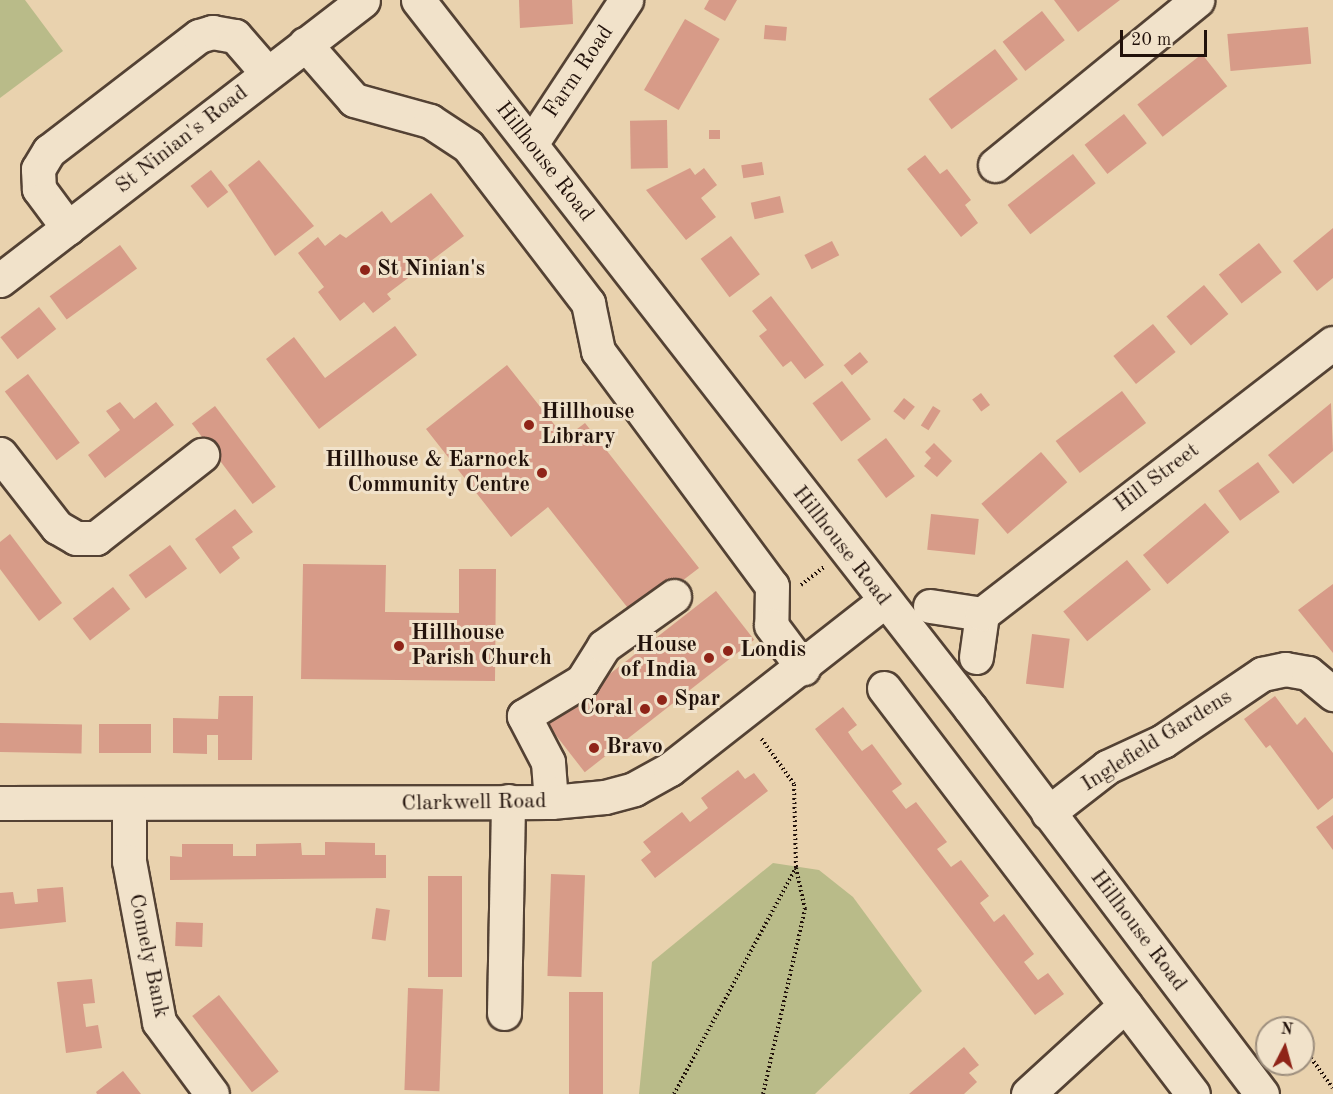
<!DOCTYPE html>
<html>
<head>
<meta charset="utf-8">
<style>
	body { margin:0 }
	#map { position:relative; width:1333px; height:1094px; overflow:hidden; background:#e9d2ae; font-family:"Old Standard TT",serif }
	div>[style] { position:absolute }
	.green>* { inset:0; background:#b9bb89 }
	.building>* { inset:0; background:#d79b88; transform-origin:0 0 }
	.path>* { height:4px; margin-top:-2px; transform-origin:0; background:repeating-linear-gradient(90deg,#22120b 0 1.5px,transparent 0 4.5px) }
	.roads { filter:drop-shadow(2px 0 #544234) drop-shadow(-2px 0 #544234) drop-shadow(0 2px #544234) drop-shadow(0 -2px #544234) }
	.minor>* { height:33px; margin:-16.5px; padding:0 16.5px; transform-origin:16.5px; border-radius:16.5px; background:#f1e2ca }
	.dots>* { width:16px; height:16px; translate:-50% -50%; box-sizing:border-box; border:3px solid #f1e2ca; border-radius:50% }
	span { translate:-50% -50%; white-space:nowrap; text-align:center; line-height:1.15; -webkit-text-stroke:6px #f1e2ca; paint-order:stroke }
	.street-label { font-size:22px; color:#22120b }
	.poi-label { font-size:22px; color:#22120b; font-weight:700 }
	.left { translate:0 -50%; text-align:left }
	.right { translate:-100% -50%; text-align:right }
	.north { position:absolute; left:1255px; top:1016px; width:60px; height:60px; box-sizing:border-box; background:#f1e2ca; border:2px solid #9e8f7e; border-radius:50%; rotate:6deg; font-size:16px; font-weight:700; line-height:24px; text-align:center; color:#22120b }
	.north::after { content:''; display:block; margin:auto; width:21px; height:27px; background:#8f2418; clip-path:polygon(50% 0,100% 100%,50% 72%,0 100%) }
	.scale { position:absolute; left:1120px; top:30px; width:87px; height:27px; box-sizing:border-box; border:3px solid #22120b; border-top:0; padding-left:8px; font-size:18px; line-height:21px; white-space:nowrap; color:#22120b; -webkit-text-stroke:4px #f1e2ca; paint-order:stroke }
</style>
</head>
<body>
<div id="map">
	<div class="green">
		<div style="clip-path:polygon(0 0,25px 0,63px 51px,0 98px)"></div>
		<div style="clip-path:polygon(773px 863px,819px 870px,853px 897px,922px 991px,815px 1094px,639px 1094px,652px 962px)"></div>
	</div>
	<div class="building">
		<div style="clip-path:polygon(519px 0,572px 0,573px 24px,520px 28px)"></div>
		<div style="clip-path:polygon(709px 0,737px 0,725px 21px,704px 9px)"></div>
		<div style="clip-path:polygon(1054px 0,1120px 0,1078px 32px)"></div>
		<div style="left:1042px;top:11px;width:37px;height:50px;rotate:52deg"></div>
		<div style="left:685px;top:19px;width:40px;height:82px;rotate:30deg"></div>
		<div style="left:765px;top:25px;width:22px;height:14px;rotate:5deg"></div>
		<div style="left:1308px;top:27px;width:37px;height:81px;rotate:85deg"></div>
		<div style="left:995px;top:49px;width:38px;height:83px;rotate:53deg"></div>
		<div style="left:1202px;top:54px;width:41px;height:82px;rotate:52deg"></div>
		<div style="left:1124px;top:114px;width:37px;height:50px;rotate:52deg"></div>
		<div style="left:667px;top:120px;width:48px;height:37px;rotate:89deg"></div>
		<div style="left:709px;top:130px;width:11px;height:9px"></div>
		<div style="left:1073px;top:154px;width:37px;height:83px;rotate:52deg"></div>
		<div style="clip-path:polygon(925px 155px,940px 174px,947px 169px,971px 200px,965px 205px,978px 223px,961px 237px,907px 169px)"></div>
		<div style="clip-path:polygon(259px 160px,314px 226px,275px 256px,228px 185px)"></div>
		<div style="left:762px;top:162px;width:13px;height:21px;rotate:81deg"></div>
		<div style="clip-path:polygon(690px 168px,695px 175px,704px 168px,717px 185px,701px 198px,716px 217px,686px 240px,646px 190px)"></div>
		<div style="left:211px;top:170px;width:28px;height:26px;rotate:52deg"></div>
		<div style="clip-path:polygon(431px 193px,464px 236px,387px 294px,391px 299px,373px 313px,364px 302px,340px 321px,318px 292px,324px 287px,298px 253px,318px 237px,325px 246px,340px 234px,346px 238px,382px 211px,391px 223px)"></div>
		<div style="left:780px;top:196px;width:17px;height:30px;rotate:77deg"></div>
		<div style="clip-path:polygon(1333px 228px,1333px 278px,1317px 291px,1293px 261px)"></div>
		<div style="left:731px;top:236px;width:48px;height:38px;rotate:53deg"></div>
		<div style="left:832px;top:241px;width:16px;height:31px;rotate:63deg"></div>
		<div style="left:1259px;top:243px;width:37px;height:51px;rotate:52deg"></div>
		<div style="left:120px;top:245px;width:29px;height:87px;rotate:54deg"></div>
		<div style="left:1204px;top:285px;width:38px;height:49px;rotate:50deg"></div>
		<div style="clip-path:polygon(771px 296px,824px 365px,805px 379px,791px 361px,783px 367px,759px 336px,767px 330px,752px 311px)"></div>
		<div style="left:39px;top:307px;width:28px;height:49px;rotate:52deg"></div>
		<div style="left:1153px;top:324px;width:36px;height:51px;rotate:51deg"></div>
		<div style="clip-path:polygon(395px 326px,417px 355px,319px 429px,266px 359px,294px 337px,325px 378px)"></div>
		<div style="left:860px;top:352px;width:13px;height:21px;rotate:51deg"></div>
		<div style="clip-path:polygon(507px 365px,565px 438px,585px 423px,699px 568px,635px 617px,548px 507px,511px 537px,426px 429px)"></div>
		<div style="left:28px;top:374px;width:86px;height:29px;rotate:53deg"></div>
		<div style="left:842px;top:381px;width:48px;height:37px;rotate:53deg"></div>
		<div style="left:1122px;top:391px;width:40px;height:83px;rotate:53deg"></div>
		<div style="left:981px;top:393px;width:15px;height:11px;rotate:53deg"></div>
		<div style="left:904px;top:398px;width:14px;height:17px;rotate:39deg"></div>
		<div style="clip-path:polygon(120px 402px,134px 419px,156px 402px,174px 425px,105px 478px,88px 455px,120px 430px,106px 411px)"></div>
		<div style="clip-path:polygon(1331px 403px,1333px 451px,1293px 484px,1268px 455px)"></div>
		<div style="left:215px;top:406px;width:101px;height:29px;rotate:53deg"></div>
		<div style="left:933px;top:406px;width:9px;height:23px;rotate:32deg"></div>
		<div style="left:886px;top:438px;width:48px;height:36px;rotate:53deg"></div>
		<div style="clip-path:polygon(934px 443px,952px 461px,937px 477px,924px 466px,931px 458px,925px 452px)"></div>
		<div style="left:1041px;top:452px;width:40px;height:79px;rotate:49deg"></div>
		<div style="left:1258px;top:462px;width:37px;height:49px;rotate:54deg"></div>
		<div style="left:1205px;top:503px;width:38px;height:81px;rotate:50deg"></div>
		<div style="clip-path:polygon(235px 509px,253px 532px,232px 547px,240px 558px,220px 574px,195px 539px)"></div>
		<div style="left:931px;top:514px;width:48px;height:36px;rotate:6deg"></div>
		<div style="clip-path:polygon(10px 534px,62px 603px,39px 621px,0 569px,0 542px)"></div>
		<div style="left:170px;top:545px;width:29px;height:51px;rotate:54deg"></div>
		<div style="left:1127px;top:560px;width:38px;height:82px;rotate:51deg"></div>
		<div style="clip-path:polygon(303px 564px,386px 565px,385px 612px,459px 613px,459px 569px,496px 569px,495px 681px,301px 679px)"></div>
		<div style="clip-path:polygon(1333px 584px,1333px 653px,1298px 610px)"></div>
		<div style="left:113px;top:587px;width:28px;height:51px;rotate:52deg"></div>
		<div style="left:716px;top:591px;width:62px;height:215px;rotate:52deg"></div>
		<div style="left:1032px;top:634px;width:38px;height:50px;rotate:7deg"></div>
		<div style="clip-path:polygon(219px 696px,253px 696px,252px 760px,218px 760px,218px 735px,207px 735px,207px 754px,173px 753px,173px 718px,218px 719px)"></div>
		<div style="clip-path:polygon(1275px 696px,1297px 725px,1305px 717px,1333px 753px,1333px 798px,1318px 810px,1270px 745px,1266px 748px,1244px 719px)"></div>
		<div style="clip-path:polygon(843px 707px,857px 725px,848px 732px,854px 741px,862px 751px,872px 744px,902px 784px,892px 791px,906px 809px,916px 802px,947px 842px,937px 849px,951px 867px,961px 860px,989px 896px,980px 903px,994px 922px,1004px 914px,1034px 954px,1024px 962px,1038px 980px,1048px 973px,1064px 994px,1035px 1015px,815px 729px)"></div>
		<div style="left:0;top:723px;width:82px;height:29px;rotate:1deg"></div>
		<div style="left:99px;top:724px;width:52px;height:29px"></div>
		<div style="clip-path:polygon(738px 770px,745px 779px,754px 773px,768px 791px,655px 878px,641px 860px,651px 852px,643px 842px,682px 812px,690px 822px,708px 808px,701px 798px)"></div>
		<div style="clip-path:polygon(1333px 815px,1333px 850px,1316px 827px)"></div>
		<div style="clip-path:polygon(325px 842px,375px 843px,375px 855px,386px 855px,386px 878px,170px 880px,170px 856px,182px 857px,182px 844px,233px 844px,233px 856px,256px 856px,256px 844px,301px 843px,302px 855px,325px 855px)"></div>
		<div style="left:551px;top:874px;width:34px;height:102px;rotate:2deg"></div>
		<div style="left:428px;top:876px;width:34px;height:101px"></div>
		<div style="clip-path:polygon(63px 887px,66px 922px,0 929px,0 893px,13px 892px,15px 904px,26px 903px,38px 902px,37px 889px)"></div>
		<div style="left:376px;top:908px;width:14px;height:31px;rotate:8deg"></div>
		<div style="left:176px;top:922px;width:27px;height:24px;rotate:2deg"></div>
		<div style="clip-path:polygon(92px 979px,95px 1003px,83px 1004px,86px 1027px,98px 1025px,102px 1048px,66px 1053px,57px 982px)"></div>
		<div style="left:408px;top:988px;width:35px;height:102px;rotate:2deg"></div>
		<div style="left:569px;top:992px;width:34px;height:102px"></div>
		<div style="left:219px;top:995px;width:97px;height:34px;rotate:52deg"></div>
		<div style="clip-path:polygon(964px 1047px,979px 1065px,969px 1073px,977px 1082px,964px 1094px,909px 1094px)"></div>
		<div style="clip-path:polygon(123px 1071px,141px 1094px,97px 1094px,96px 1092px)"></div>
	</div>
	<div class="path">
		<div style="left:801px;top:585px;width:29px;rotate:-38deg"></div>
		<div style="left:1311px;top:1058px;width:37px;rotate:54deg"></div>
		<div style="left:674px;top:1094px;width:258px;rotate:-61.7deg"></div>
		<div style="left:796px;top:867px;width:83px;rotate:-91.4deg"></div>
		<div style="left:794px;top:784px;width:57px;rotate:-125.7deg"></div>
		<div style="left:763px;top:1094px;width:190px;rotate:-77.2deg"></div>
		<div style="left:805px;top:909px;width:42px;rotate:-102.4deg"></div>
	</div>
	<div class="roads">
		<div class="minor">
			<div style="left:418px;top:0;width:898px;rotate:52.06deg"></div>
			<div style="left:970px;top:708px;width:484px;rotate:52.9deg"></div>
			<div style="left:305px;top:44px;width:74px;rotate:48.8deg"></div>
			<div style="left:354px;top:100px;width:79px;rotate:15.4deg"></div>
			<div style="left:430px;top:121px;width:45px;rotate:33.3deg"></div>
			<div style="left:468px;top:146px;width:198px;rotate:52.6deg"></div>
			<div style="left:588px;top:303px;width:49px;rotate:78.2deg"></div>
			<div style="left:598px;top:351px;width:292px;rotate:53.5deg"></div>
			<div style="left:772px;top:586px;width:39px;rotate:91deg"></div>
			<div style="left:771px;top:625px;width:54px;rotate:53.3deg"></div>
			<div style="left:531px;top:144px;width:173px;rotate:-56.6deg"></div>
			<div style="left:995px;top:165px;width:261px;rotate:-39.2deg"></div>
			<div style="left:68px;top:228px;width:49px;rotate:-126.6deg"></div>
			<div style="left:39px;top:189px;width:20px;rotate:-93deg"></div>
			<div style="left:38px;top:169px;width:21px;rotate:-59deg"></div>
			<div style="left:49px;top:151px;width:189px;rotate:-37.5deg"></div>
			<div style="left:199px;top:36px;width:14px;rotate:-17deg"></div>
			<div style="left:212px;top:32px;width:23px;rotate:10deg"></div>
			<div style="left:235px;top:36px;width:49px;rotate:49.1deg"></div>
			<div style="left:0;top:280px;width:458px;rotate:-37.6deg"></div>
			<div style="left:0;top:454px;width:93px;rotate:52deg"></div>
			<div style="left:57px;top:527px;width:22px;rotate:30deg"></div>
			<div style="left:76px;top:538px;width:20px"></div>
			<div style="left:96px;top:538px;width:135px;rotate:-38.1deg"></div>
			<div style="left:930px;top:606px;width:53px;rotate:8.7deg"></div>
			<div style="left:976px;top:657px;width:43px;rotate:-82.1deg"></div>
			<div style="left:982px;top:614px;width:443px;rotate:-37.7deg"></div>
			<div style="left:884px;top:688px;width:510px;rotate:52.73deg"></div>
			<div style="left:551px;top:802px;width:40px;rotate:-94.3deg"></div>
			<div style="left:548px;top:762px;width:52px;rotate:-117.6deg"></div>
			<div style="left:524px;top:716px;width:68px;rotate:-31.1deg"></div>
			<div style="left:582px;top:681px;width:41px;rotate:-57.8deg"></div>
			<div style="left:604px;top:646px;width:86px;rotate:-35.5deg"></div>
			<div style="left:0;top:803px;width:551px;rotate:-0.1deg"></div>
			<div style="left:551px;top:802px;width:54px;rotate:-5.3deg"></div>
			<div style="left:605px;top:797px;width:30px;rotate:-15deg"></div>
			<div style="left:634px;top:789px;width:41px;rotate:-29.1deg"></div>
			<div style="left:670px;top:769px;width:272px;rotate:-38.1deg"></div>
			<div style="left:129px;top:803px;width:58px;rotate:90deg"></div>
			<div style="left:129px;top:861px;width:164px;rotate:79.4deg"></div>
			<div style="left:159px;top:1022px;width:89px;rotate:53.6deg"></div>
			<div style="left:1048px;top:813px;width:75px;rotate:-37.9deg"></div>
			<div style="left:1107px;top:767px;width:62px;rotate:-24.9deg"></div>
			<div style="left:1163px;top:741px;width:120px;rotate:-34.1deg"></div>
			<div style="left:1262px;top:674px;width:24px;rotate:-12deg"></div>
			<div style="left:1285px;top:669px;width:23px;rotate:10deg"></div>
			<div style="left:1308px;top:673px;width:33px;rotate:40deg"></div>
			<div style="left:504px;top:1013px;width:212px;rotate:-88.9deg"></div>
			<div style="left:1028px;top:1094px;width:132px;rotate:-42.5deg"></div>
		</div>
	</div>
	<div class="dots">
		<div style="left:365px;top:270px;background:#8f2418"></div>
		<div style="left:529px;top:425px;background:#8f2418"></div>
		<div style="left:542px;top:473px;background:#8f2418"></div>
		<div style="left:399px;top:646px;background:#8f2418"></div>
		<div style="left:728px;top:651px;background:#8f2418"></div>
		<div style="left:709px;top:658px;background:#8f2418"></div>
		<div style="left:662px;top:700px;background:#8f2418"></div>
		<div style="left:645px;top:709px;background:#8f2418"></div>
		<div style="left:594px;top:748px;background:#8f2418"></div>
	</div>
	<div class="street-label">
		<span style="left:579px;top:72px;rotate:-56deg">Farm Road</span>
		<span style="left:182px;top:140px;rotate:-38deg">St Ninian's Road</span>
		<span style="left:544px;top:162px;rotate:52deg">Hillhouse Road</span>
		<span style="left:1157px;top:478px;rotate:-37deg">Hill Street</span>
		<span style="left:841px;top:546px;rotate:52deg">Hillhouse Road</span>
		<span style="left:1157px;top:741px;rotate:-32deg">Inglefield Gardens</span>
		<span style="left:474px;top:803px;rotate:-1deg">Clarkwell Road</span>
		<span style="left:1138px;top:931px;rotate:53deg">Hillhouse Road</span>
		<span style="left:148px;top:956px;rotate:78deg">Comely Bank</span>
	</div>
	<div class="poi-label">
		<span class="left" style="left:377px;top:270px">St Ninian's</span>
		<span class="left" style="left:541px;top:425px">Hillhouse<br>Library</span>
		<span class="right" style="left:530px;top:473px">Hillhouse &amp; Earnock<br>Community Centre</span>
		<span class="left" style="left:411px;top:646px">Hillhouse<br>Parish Church</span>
		<span class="right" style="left:697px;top:658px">House<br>of India</span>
		<span class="left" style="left:740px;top:651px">Londis</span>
		<span class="left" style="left:674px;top:700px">Spar</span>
		<span class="right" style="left:633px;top:709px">Coral</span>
		<span class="left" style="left:606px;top:748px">Bravo</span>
	</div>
	<div class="north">N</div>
	<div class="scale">20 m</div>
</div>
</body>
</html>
